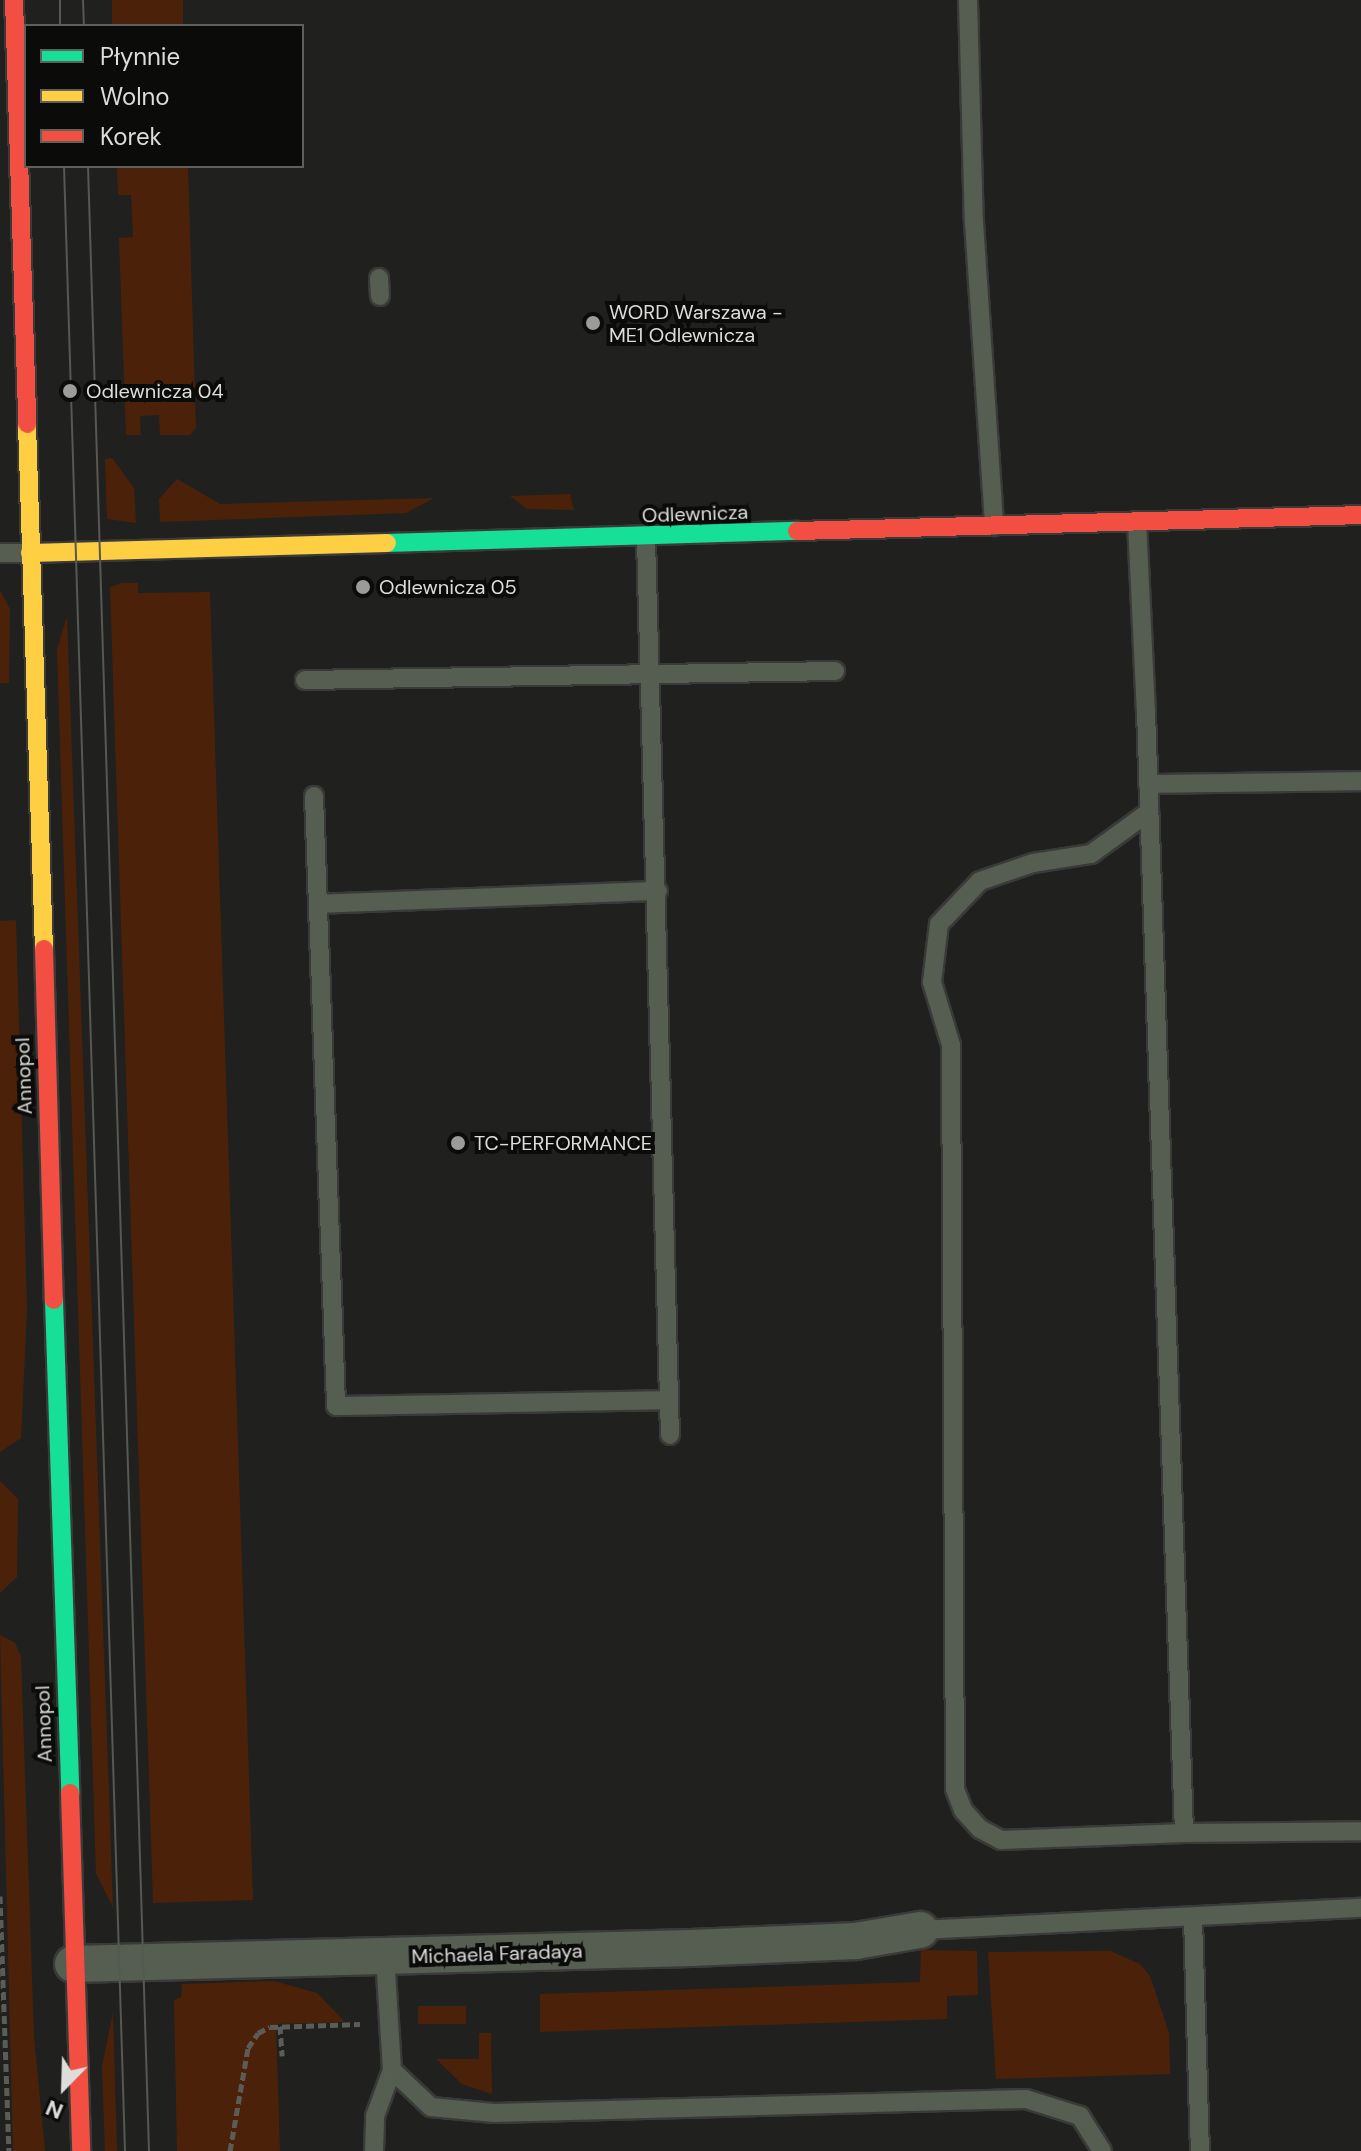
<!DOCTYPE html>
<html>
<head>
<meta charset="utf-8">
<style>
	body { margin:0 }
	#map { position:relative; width:1361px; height:2151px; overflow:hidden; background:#20201f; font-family:"DM Sans",sans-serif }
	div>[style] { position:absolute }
	.green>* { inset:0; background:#4b2209; transform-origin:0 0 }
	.path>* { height:5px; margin-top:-2.5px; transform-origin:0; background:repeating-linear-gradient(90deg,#5a5d56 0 8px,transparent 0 12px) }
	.roads { filter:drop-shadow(2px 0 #3a3a39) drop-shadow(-2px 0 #3a3a39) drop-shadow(0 2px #3a3a39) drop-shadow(0 -2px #3a3a39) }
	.lane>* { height:18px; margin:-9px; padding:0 9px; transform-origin:9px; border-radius:9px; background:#565e51 }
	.street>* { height:36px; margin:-18px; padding:0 18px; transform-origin:18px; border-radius:18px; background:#565e51 }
	.fast>* { height:18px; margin:-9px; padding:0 9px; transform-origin:9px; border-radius:9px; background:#16e098 }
	.slow>* { height:18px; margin:-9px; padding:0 9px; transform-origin:9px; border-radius:9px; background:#ffcf43 }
	.jam>* { height:18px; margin:-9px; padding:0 9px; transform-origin:9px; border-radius:9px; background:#f24e42 }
	.tram>* { height:2px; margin:-1px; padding:0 1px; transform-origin:1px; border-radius:1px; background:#565952 }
	.dots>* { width:22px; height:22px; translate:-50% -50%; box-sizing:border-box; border:4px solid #0b0b09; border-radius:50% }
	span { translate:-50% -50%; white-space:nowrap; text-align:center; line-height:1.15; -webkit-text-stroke:8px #0b0b09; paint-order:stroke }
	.poi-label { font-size:20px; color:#dddddb }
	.left { translate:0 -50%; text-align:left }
	.street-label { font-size:20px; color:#dddddb }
	.legend { position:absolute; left:24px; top:24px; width:280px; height:144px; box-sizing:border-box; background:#0b0b09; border:2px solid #5f5f5d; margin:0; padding:10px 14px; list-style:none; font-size:24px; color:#dddddb }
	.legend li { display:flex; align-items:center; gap:16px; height:40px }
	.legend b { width:40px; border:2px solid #5f5f5d }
	.north { position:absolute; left:24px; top:2047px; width:80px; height:80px; -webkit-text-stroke:6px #0b0b09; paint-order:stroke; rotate:203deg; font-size:22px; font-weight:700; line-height:32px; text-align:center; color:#dddddb }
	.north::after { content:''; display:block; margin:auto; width:28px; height:36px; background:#dddddb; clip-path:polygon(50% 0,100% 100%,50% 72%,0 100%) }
</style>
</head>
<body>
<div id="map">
	<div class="green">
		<div style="left:112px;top:0;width:71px;height:26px"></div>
		<div style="clip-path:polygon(117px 166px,188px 166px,196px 428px,190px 435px,160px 435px,159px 415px,140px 416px,141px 435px,126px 435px,119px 238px,133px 237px,131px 195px,118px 195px)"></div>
		<div style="clip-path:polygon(112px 458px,134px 488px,136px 523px,107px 519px,105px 459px)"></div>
		<div style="clip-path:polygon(177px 479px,220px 504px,434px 498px,406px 513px,160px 522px,159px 499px)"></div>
		<div style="clip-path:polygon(570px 494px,574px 510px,527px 509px,510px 496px)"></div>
		<div style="clip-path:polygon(122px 583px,138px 583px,138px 593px,210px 592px,253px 1900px,153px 1903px,110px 587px)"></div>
		<div style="clip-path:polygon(0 590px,10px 609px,9px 683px,0 683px)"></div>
		<div style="clip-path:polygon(67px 616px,113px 1908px,96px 1873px,57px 650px)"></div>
		<div style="clip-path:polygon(16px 920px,27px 1310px,21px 1438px,0 1452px,0 921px)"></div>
		<div style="clip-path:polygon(0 1481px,18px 1499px,17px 1577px,0 1593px)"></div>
		<div style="clip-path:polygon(0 1635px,15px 1643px,21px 1656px,34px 2037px,45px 2151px,13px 2151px)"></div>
		<div style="clip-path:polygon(921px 1950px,977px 1951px,978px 1995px,947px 1996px,947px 2019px,540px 2032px,540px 1994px,920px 1982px)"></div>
		<div style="clip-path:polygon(1110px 1951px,1140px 1964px,1150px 1976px,1169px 2033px,1170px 2074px,996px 2079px,988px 1952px)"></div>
		<div style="clip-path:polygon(274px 1981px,317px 1993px,345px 2022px,276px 2024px,280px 2151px,177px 2151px,174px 2000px,181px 1997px,182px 1984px)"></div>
		<div style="left:466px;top:2006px;width:18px;height:48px;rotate:90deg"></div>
		<div style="clip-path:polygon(113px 2013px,117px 2151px,105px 2151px,102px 2066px)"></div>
		<div style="clip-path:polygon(479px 2033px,491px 2033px,492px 2094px,462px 2084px,436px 2059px,479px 2059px)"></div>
	</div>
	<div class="path">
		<div style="left:0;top:1896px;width:255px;rotate:88deg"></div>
		<div style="left:280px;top:2026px;width:30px;rotate:86deg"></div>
		<div style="left:230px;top:2151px;width:105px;rotate:-80.1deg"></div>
		<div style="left:248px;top:2048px;width:18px;rotate:-56deg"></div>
		<div style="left:258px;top:2033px;width:13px;rotate:-27deg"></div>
		<div style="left:270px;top:2027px;width:90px;rotate:-1.9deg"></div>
	</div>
	<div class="roads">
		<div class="lane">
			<div style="left:968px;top:0;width:222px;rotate:88.5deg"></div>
			<div style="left:974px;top:222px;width:305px;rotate:86.2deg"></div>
			<div style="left:379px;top:278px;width:18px;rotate:87deg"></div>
			<div style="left:1137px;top:522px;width:189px;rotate:87.3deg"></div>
			<div style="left:1146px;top:711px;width:1123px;rotate:88.06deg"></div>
			<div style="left:1184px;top:1833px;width:183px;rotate:177.8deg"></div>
			<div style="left:1001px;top:1840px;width:24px;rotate:-152deg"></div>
			<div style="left:980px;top:1829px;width:25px;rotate:-132deg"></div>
			<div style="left:963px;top:1810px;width:22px;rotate:-111deg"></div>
			<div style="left:955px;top:1789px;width:744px;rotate:-90.31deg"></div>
			<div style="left:951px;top:1045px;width:66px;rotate:-106.8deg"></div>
			<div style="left:932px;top:982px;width:58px;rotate:-83.1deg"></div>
			<div style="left:939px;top:924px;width:59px;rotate:-46.4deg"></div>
			<div style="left:980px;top:881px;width:56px;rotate:-18.8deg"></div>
			<div style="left:1033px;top:863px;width:59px;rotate:-8.8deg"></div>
			<div style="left:1091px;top:854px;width:72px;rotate:-35.9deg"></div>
			<div style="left:646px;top:538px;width:897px;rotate:88.47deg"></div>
			<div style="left:0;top:553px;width:30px"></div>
			<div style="left:305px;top:680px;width:530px;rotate:-0.97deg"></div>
			<div style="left:1148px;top:784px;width:213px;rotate:-0.8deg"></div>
			<div style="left:314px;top:796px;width:610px;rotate:87.93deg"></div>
			<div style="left:336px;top:1406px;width:330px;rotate:-1deg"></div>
			<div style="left:318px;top:904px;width:340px;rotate:-2.2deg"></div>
			<div style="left:1184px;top:1833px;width:177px;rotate:-0.6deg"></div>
			<div style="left:1193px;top:1918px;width:233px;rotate:88.3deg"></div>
			<div style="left:920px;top:1930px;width:442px;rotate:-2.9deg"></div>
			<div style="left:392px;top:2070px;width:54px;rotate:43.5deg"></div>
			<div style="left:431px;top:2107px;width:63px;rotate:5.4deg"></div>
			<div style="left:494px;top:2113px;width:532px;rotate:-1.51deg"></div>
			<div style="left:1026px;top:2099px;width:57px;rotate:17.5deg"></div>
			<div style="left:1080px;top:2116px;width:41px;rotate:57.8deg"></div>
			<div style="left:374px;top:2151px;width:35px;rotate:-88deg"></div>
			<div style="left:375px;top:2116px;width:49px;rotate:-69.7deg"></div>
			<div style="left:392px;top:2070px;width:113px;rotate:-93.5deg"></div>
		</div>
		<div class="street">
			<div style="left:73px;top:1964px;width:618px;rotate:-1.48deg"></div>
			<div style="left:691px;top:1948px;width:165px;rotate:-2.4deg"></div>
			<div style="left:856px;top:1941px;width:65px;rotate:-9.8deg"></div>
		</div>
		<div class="fast">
			<div style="left:387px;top:543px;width:410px;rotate:-1.7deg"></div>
			<div style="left:54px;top:1300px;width:493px;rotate:88.1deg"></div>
		</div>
		<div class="slow">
			<div style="left:27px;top:424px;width:525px;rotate:88.15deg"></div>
			<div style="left:30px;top:553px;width:357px;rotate:-1.6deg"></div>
		</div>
		<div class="jam">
			<div style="left:14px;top:0;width:424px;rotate:88.2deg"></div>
			<div style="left:797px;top:531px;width:564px;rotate:-1.62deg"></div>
			<div style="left:44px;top:949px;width:351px;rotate:88.4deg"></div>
			<div style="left:70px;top:1793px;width:358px;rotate:88.2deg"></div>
		</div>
	</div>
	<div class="tram">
		<div style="left:60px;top:0;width:26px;rotate:90deg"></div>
		<div style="left:83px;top:0;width:26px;rotate:88deg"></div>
		<div style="left:64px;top:166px;width:1986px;rotate:88.24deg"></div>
		<div style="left:88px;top:166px;width:1986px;rotate:88.24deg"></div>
	</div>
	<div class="dots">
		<div style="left:593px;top:323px;background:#9b9b99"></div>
		<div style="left:70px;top:391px;background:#9b9b99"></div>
		<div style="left:363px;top:587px;background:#9b9b99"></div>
		<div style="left:458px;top:1143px;background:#9b9b99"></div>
	</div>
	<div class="poi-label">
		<span class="left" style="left:609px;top:324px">WORD Warszawa -<br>ME1 Odlewnicza</span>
		<span class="left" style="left:86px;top:391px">Odlewnicza 04</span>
		<span class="left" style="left:379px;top:587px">Odlewnicza 05</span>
		<span class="left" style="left:474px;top:1143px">TC-PERFORMANCE</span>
	</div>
	<div class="street-label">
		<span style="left:695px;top:514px;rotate:-2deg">Odlewnicza</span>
		<span style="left:24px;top:1076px;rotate:-92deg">Annopol</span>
		<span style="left:44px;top:1724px;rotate:-92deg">Annopol</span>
		<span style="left:497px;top:1954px;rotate:-2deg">Michaela Faradaya</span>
	</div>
	<ul class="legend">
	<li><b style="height:10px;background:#16e098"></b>Płynnie</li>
	<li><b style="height:10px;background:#ffcf43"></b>Wolno</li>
	<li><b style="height:10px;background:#f24e42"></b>Korek</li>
	</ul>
	<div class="north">N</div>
</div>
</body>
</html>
